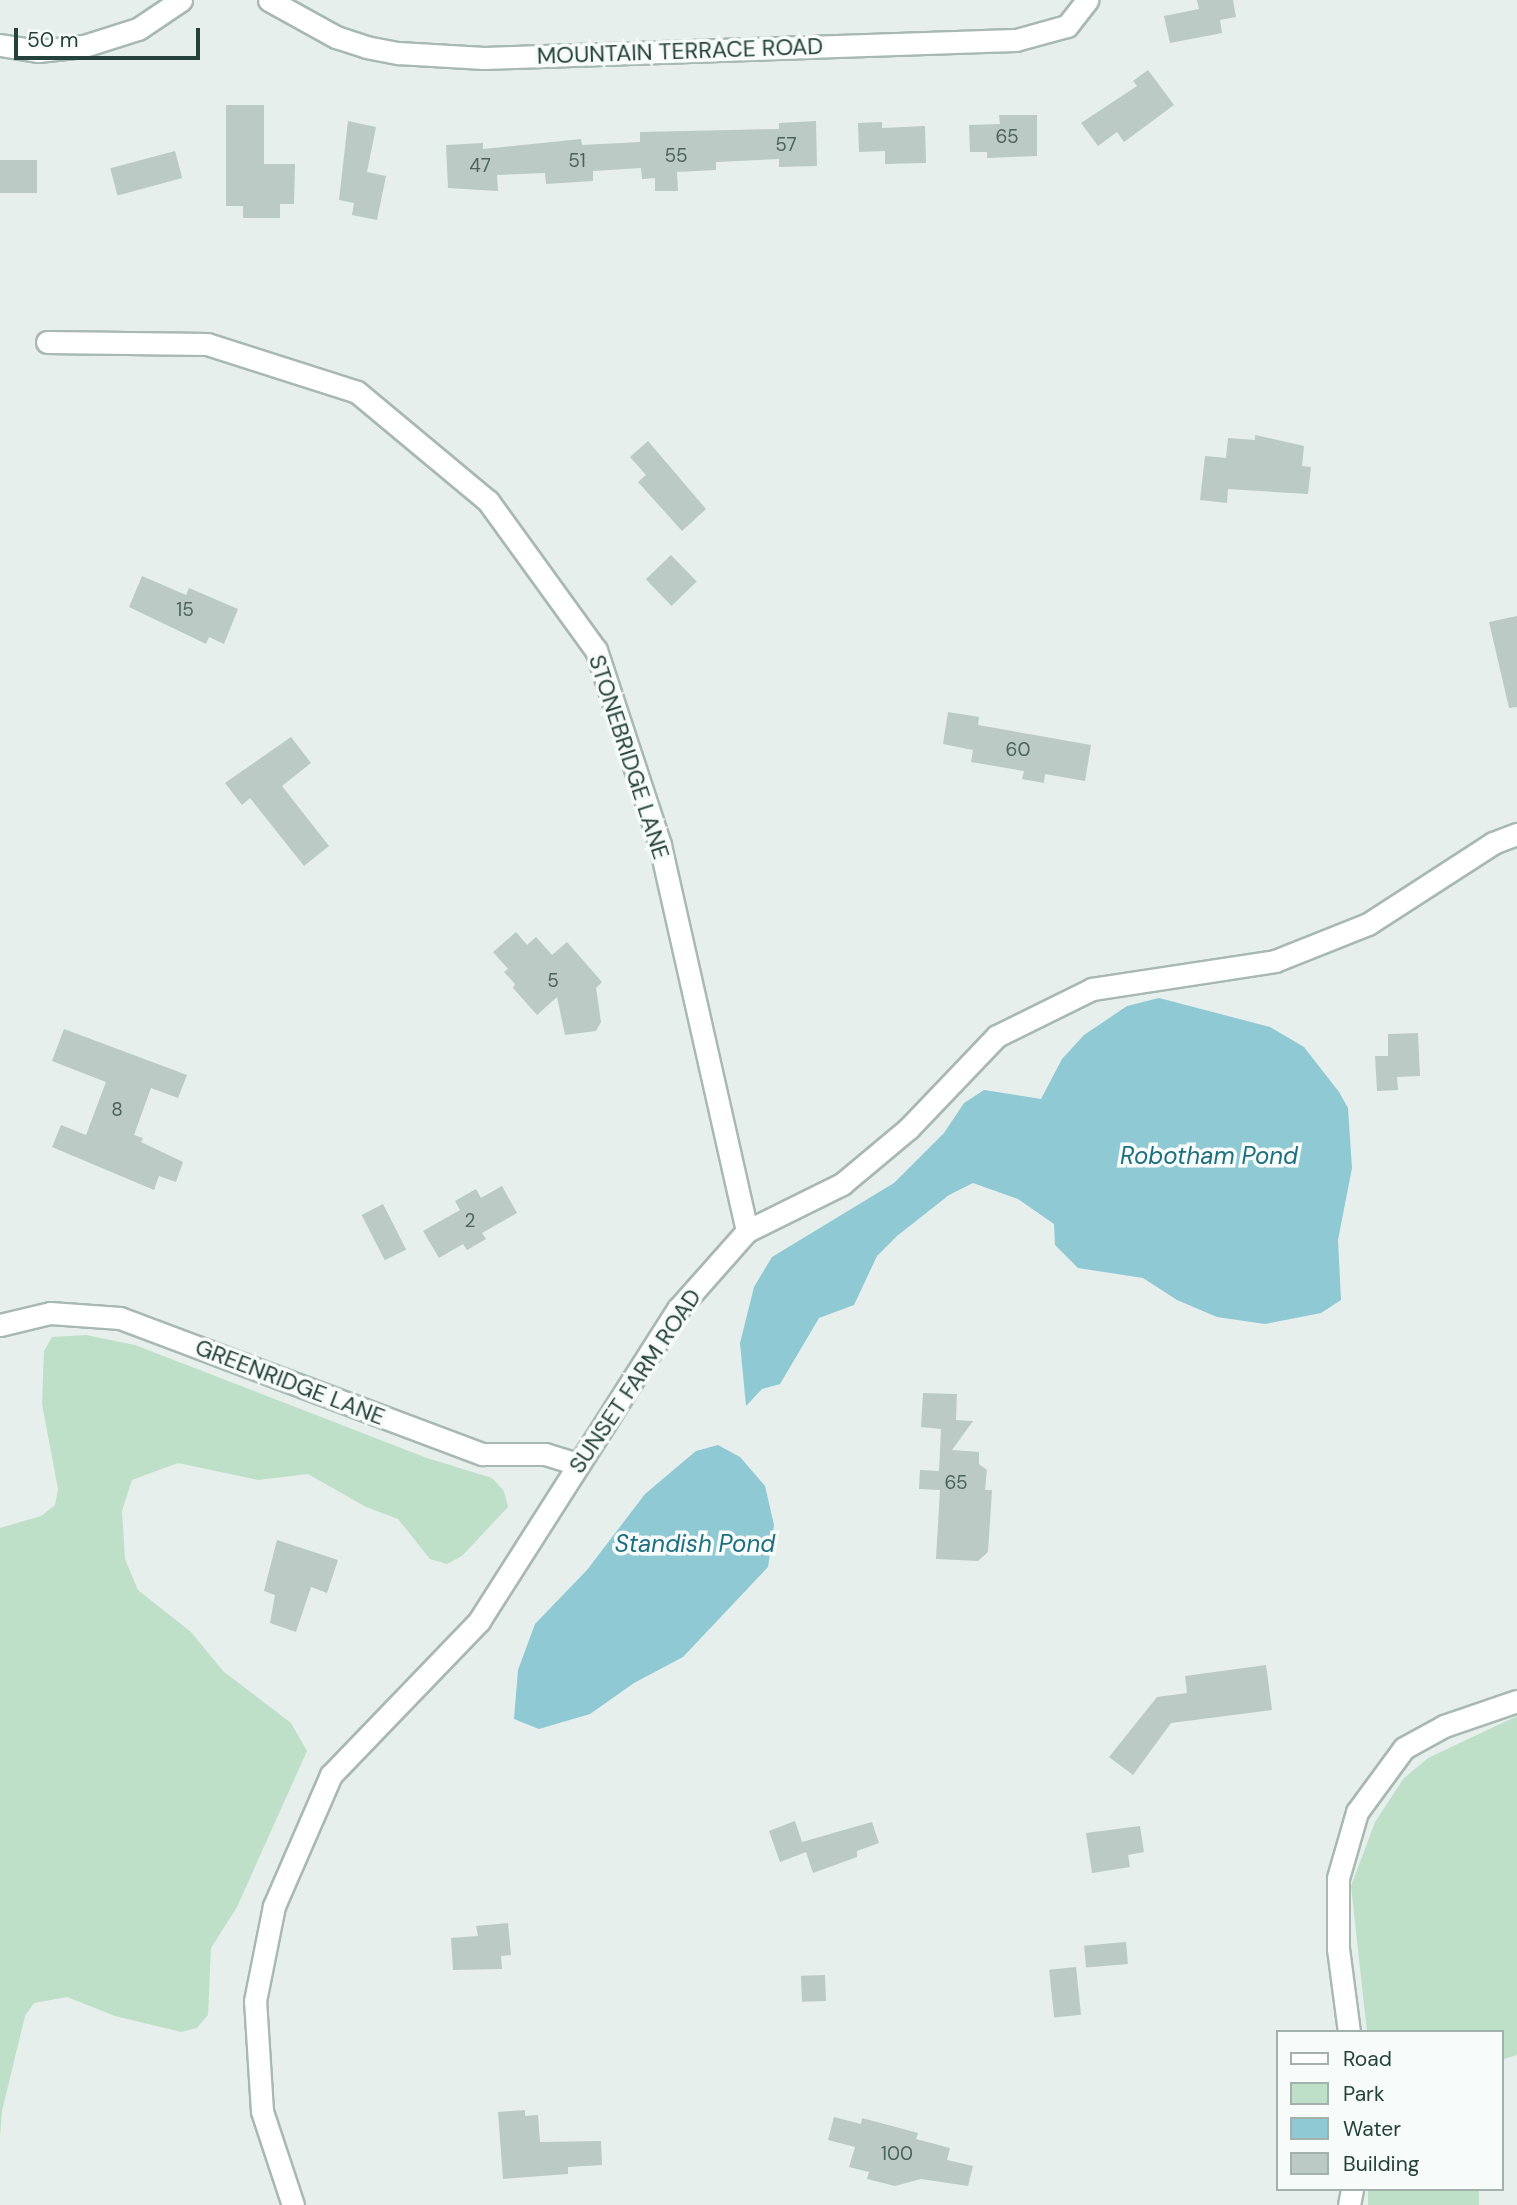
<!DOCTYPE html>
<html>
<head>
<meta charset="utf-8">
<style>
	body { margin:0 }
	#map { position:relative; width:1517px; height:2205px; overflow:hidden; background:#e6efeb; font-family:"DM Sans",sans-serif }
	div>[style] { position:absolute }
	.green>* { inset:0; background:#bfe0c8; transform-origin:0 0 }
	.water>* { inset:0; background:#8ec9d4 }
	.building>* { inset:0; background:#bbcac4; transform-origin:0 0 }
	.roads { filter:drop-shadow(2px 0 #a8b8b2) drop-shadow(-2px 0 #a8b8b2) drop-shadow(0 2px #a8b8b2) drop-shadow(0 -2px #a8b8b2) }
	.minor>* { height:21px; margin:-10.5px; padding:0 10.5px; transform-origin:10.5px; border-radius:10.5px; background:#fff }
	span { translate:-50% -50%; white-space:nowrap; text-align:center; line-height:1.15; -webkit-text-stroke:7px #f7fbf9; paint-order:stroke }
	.number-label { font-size:19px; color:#4a645c }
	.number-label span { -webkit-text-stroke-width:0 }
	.street-label { font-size:23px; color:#24423a }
	.water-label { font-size:24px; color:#1c6f80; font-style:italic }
	.legend { position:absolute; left:1276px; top:2030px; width:228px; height:161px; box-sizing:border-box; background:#f7fbf9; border:2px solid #a3b1ad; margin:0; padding:9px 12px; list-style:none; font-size:21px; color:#24423a }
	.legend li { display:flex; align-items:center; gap:14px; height:35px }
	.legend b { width:35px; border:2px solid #a3b1ad }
	.scale { position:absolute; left:14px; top:28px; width:186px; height:32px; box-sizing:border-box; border:4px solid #24423a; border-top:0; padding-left:9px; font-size:21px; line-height:24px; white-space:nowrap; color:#24423a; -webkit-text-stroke:5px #f7fbf9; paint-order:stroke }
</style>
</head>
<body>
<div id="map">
	<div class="green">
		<div style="clip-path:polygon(86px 1335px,135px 1345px,427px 1458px,492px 1478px,504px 1491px,508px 1507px,462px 1556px,447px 1564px,430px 1559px,398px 1519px,366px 1507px,308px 1474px,258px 1480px,178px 1463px,132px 1480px,122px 1511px,125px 1559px,138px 1590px,191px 1632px,223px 1671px,291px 1723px,307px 1751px,237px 1907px,211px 1948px,208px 2015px,197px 2028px,181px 2032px,115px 2016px,67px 1997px,34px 2003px,25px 2016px,2px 2111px,0 2137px,0 1528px,41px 1516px,55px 1505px,58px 1489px,42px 1404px,44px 1351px,52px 1337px)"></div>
		<div style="clip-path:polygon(1517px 1716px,1517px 2055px,1501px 2060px,1501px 2032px,1367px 2032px,1351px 1886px,1375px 1822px,1404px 1778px,1428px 1758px)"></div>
		<div style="left:1368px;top:2189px;width:111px;height:16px"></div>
	</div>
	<div class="water">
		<div style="clip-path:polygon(1159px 998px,1270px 1027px,1304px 1047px,1339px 1092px,1348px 1108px,1352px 1168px,1338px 1240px,1341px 1300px,1321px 1313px,1265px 1324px,1217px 1317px,1177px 1300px,1143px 1278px,1078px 1268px,1055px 1245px,1054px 1224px,1018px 1199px,973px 1183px,949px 1195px,897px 1236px,877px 1256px,854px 1305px,819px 1318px,780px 1384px,762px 1389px,746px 1406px,740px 1343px,754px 1287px,772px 1257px,894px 1183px,944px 1133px,964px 1103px,984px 1090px,1041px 1099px,1062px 1059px,1084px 1035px,1127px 1006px)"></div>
		<div style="clip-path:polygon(718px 1445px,740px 1457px,765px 1486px,774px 1525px,768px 1567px,683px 1657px,634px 1683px,590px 1714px,539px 1729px,514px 1719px,518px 1670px,535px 1624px,587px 1570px,645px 1494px,696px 1451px)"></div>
	</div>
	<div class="building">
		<div style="clip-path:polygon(1197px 0,1233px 0,1236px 17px,1220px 20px,1222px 33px,1170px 43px,1164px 16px,1199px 9px)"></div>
		<div style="clip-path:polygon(1148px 70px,1174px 105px,1124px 142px,1117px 132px,1098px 146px,1081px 123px,1137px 86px,1133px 81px)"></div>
		<div style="clip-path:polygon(226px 105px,264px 105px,264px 164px,295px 164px,294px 204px,280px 204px,280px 218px,243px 218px,243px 206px,226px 206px)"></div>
		<div style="clip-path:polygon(999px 115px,1037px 115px,1037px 156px,987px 158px,987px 152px,970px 152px,969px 125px,1000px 124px)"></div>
		<div style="clip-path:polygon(348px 121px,376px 127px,367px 172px,386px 176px,377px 220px,352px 215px,354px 203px,339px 200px)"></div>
		<div style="clip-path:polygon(816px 121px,817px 166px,779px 167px,779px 159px,716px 162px,716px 170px,677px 172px,678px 191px,655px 191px,655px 178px,642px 179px,641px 168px,593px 171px,593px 181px,546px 184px,545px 173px,497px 175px,498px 191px,448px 188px,446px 145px,483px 143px,483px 149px,581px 139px,582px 145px,640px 142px,640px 132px,779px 129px,779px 123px)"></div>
		<div style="clip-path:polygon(882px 122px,882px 128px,925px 126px,926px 163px,885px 164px,885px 151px,859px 152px,858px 123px)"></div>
		<div style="left:175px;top:151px;width:28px;height:67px;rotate:75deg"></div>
		<div style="left:37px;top:160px;width:33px;height:37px;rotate:90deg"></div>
		<div style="clip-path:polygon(1255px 435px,1304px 446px,1302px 466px,1311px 467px,1308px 494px,1228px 489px,1227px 503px,1200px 500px,1205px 456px,1226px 458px,1228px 438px,1255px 440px)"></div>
		<div style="clip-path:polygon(648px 441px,706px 509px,682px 531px,638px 482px,646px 475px,630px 457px)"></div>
		<div style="left:671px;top:555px;width:37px;height:35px;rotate:46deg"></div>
		<div style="clip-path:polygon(142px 576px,186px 595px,189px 588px,238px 609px,224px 644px,209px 637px,206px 644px,129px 607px)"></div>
		<div style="clip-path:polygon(1517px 616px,1517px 707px,1509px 708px,1489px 622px)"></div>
		<div style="clip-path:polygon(948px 712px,979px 717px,978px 725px,1091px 745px,1085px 781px,1045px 774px,1044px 783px,1022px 779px,1024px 771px,971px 762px,973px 750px,943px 744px)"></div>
		<div style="clip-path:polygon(291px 737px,311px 763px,282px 786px,329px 846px,304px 866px,250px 798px,242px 805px,225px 783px)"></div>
		<div style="clip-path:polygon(516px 932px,527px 945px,536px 937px,552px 955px,567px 942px,602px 982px,596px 988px,601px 1022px,596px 1031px,565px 1035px,557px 997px,537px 1015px,513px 988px,515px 984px,504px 972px,508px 969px,493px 952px)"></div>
		<div style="clip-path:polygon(64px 1029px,187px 1075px,178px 1098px,151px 1088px,134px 1135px,143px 1138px,141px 1142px,183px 1162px,176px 1182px,159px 1176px,154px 1190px,52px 1147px,61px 1125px,86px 1135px,106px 1082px,52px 1061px)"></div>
		<div style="clip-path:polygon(1418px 1033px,1420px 1076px,1397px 1077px,1398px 1090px,1377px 1091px,1375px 1056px,1388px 1056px,1388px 1034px)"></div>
		<div style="clip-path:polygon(502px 1186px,517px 1213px,482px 1233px,486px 1239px,467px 1250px,463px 1244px,439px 1258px,423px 1231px,460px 1210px,455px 1201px,476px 1189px,481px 1198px)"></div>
		<div style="left:383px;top:1204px;width:51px;height:24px;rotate:63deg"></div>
		<div style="clip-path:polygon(923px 1393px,957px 1394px,956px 1420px,973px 1421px,952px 1450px,979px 1452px,979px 1464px,987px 1470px,985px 1490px,992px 1490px,988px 1552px,978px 1561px,936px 1559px,940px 1490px,919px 1489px,920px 1470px,939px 1471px,941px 1429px,921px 1427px)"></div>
		<div style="clip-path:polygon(277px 1540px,338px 1560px,327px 1593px,311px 1587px,296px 1632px,270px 1623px,275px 1595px,264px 1591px)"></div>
		<div style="clip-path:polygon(1266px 1665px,1272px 1710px,1171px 1723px,1133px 1775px,1109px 1757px,1157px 1697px,1187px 1693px,1185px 1676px)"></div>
		<div style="clip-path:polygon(795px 1821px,802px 1842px,872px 1822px,879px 1843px,857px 1851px,857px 1857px,813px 1873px,806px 1852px,780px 1862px,769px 1831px)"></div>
		<div style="clip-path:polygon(1140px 1826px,1144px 1852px,1128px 1855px,1130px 1867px,1092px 1873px,1086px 1833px)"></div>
		<div style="clip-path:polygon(508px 1923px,511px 1955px,501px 1956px,502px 1969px,453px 1970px,451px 1938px,478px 1936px,476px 1926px)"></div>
		<div style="left:1126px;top:1942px;width:22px;height:42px;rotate:85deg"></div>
		<div style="left:1076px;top:1967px;width:48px;height:27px;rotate:84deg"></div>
		<div style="left:825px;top:1975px;width:26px;height:24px;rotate:88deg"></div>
		<div style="clip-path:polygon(525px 2110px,525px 2116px,538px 2115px,540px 2142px,601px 2141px,602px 2165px,568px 2167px,568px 2174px,503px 2179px,498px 2112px)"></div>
		<div style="clip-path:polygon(834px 2117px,861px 2124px,862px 2118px,918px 2133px,916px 2139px,950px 2148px,947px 2160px,973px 2166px,968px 2186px,921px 2179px,895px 2186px,867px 2179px,869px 2172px,849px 2167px,855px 2147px,828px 2140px)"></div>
	</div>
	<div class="roads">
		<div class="minor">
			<div style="left:269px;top:0;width:77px;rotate:28.9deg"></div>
			<div style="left:336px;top:37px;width:32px;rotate:18deg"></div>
			<div style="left:366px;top:47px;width:33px;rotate:11deg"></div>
			<div style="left:398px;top:53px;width:86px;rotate:3.3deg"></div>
			<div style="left:484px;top:58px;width:532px;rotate:-1.94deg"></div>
			<div style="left:1016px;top:40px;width:53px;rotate:-15.4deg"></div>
			<div style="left:1067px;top:26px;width:33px;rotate:-52deg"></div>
			<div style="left:0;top:45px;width:38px;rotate:9deg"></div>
			<div style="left:38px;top:51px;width:46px;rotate:-6.2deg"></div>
			<div style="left:84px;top:46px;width:57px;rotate:-17.5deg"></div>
			<div style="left:138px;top:29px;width:52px;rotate:-34deg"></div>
			<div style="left:47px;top:342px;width:160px;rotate:0.7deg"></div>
			<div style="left:207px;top:344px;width:157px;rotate:17.7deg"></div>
			<div style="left:357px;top:392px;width:170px;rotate:39.8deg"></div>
			<div style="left:488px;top:501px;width:184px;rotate:54.1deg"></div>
			<div style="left:596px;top:650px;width:205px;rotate:71.8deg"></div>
			<div style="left:660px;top:845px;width:396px;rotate:77.3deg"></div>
			<div style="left:0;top:1325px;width:51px;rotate:-13.5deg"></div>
			<div style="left:50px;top:1313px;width:70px;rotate:4.1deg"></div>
			<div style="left:120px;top:1318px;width:387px;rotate:20.6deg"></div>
			<div style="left:482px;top:1454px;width:63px"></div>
			<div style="left:545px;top:1454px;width:34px;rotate:17deg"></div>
			<div style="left:1349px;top:2032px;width:84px;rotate:-97.5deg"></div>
			<div style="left:1338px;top:1949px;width:71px;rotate:-90deg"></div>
			<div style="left:1338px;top:1878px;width:69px;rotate:-73.9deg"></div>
			<div style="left:1357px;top:1812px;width:79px;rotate:-53.7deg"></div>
			<div style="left:1404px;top:1748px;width:46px;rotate:-28.8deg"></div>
			<div style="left:1444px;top:1726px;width:77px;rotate:-18.9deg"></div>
			<div style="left:293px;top:2205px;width:99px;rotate:-108.3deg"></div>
			<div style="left:262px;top:2111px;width:110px;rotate:-93.6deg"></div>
			<div style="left:255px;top:2001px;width:97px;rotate:-78.7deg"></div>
			<div style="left:274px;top:1906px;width:143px;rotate:-66.5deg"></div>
			<div style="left:331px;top:1775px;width:214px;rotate:-46.1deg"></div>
			<div style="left:479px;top:1621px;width:370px;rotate:-57.5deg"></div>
			<div style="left:678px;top:1309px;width:104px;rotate:-48.5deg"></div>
			<div style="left:747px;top:1231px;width:106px;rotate:-26.3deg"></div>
			<div style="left:842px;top:1184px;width:87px;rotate:-39.9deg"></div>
			<div style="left:909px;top:1128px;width:127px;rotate:-46.3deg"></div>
			<div style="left:997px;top:1036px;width:106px;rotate:-26.3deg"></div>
			<div style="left:1092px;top:989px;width:185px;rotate:-8.7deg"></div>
			<div style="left:1275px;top:961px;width:100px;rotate:-21.7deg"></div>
			<div style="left:1368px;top:924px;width:149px;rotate:-32.9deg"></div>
			<div style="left:1493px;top:843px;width:26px;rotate:-21deg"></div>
			<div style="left:1349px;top:2205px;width:16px;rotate:-79deg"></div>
		</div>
	</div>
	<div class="number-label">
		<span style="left:1007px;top:137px">65</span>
		<span style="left:786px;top:145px">57</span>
		<span style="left:676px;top:156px">55</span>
		<span style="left:577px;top:161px">51</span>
		<span style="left:480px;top:166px">47</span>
		<span style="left:185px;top:610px">15</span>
		<span style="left:1018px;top:750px">60</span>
		<span style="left:553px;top:981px">5</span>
		<span style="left:117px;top:1110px">8</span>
		<span style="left:470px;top:1221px">2</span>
		<span style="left:956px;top:1483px">65</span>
		<span style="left:897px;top:2154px">100</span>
	</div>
	<div class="street-label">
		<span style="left:680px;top:51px;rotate:-2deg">MOUNTAIN TERRACE ROAD</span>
		<span style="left:629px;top:757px;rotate:72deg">STONEBRIDGE LANE</span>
		<span style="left:635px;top:1381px;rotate:-56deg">SUNSET FARM ROAD</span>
		<span style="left:290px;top:1382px;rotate:21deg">GREENRIDGE LANE</span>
	</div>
	<div class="water-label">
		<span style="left:1209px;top:1156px">Robotham Pond</span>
		<span style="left:695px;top:1544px">Standish Pond</span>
	</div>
	<ul class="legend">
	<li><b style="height:9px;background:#fff"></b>Road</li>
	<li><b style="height:19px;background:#bfe0c8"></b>Park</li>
	<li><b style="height:19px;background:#8ec9d4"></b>Water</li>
	<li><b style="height:19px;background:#bbcac4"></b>Building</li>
	</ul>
	<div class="scale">50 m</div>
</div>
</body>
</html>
